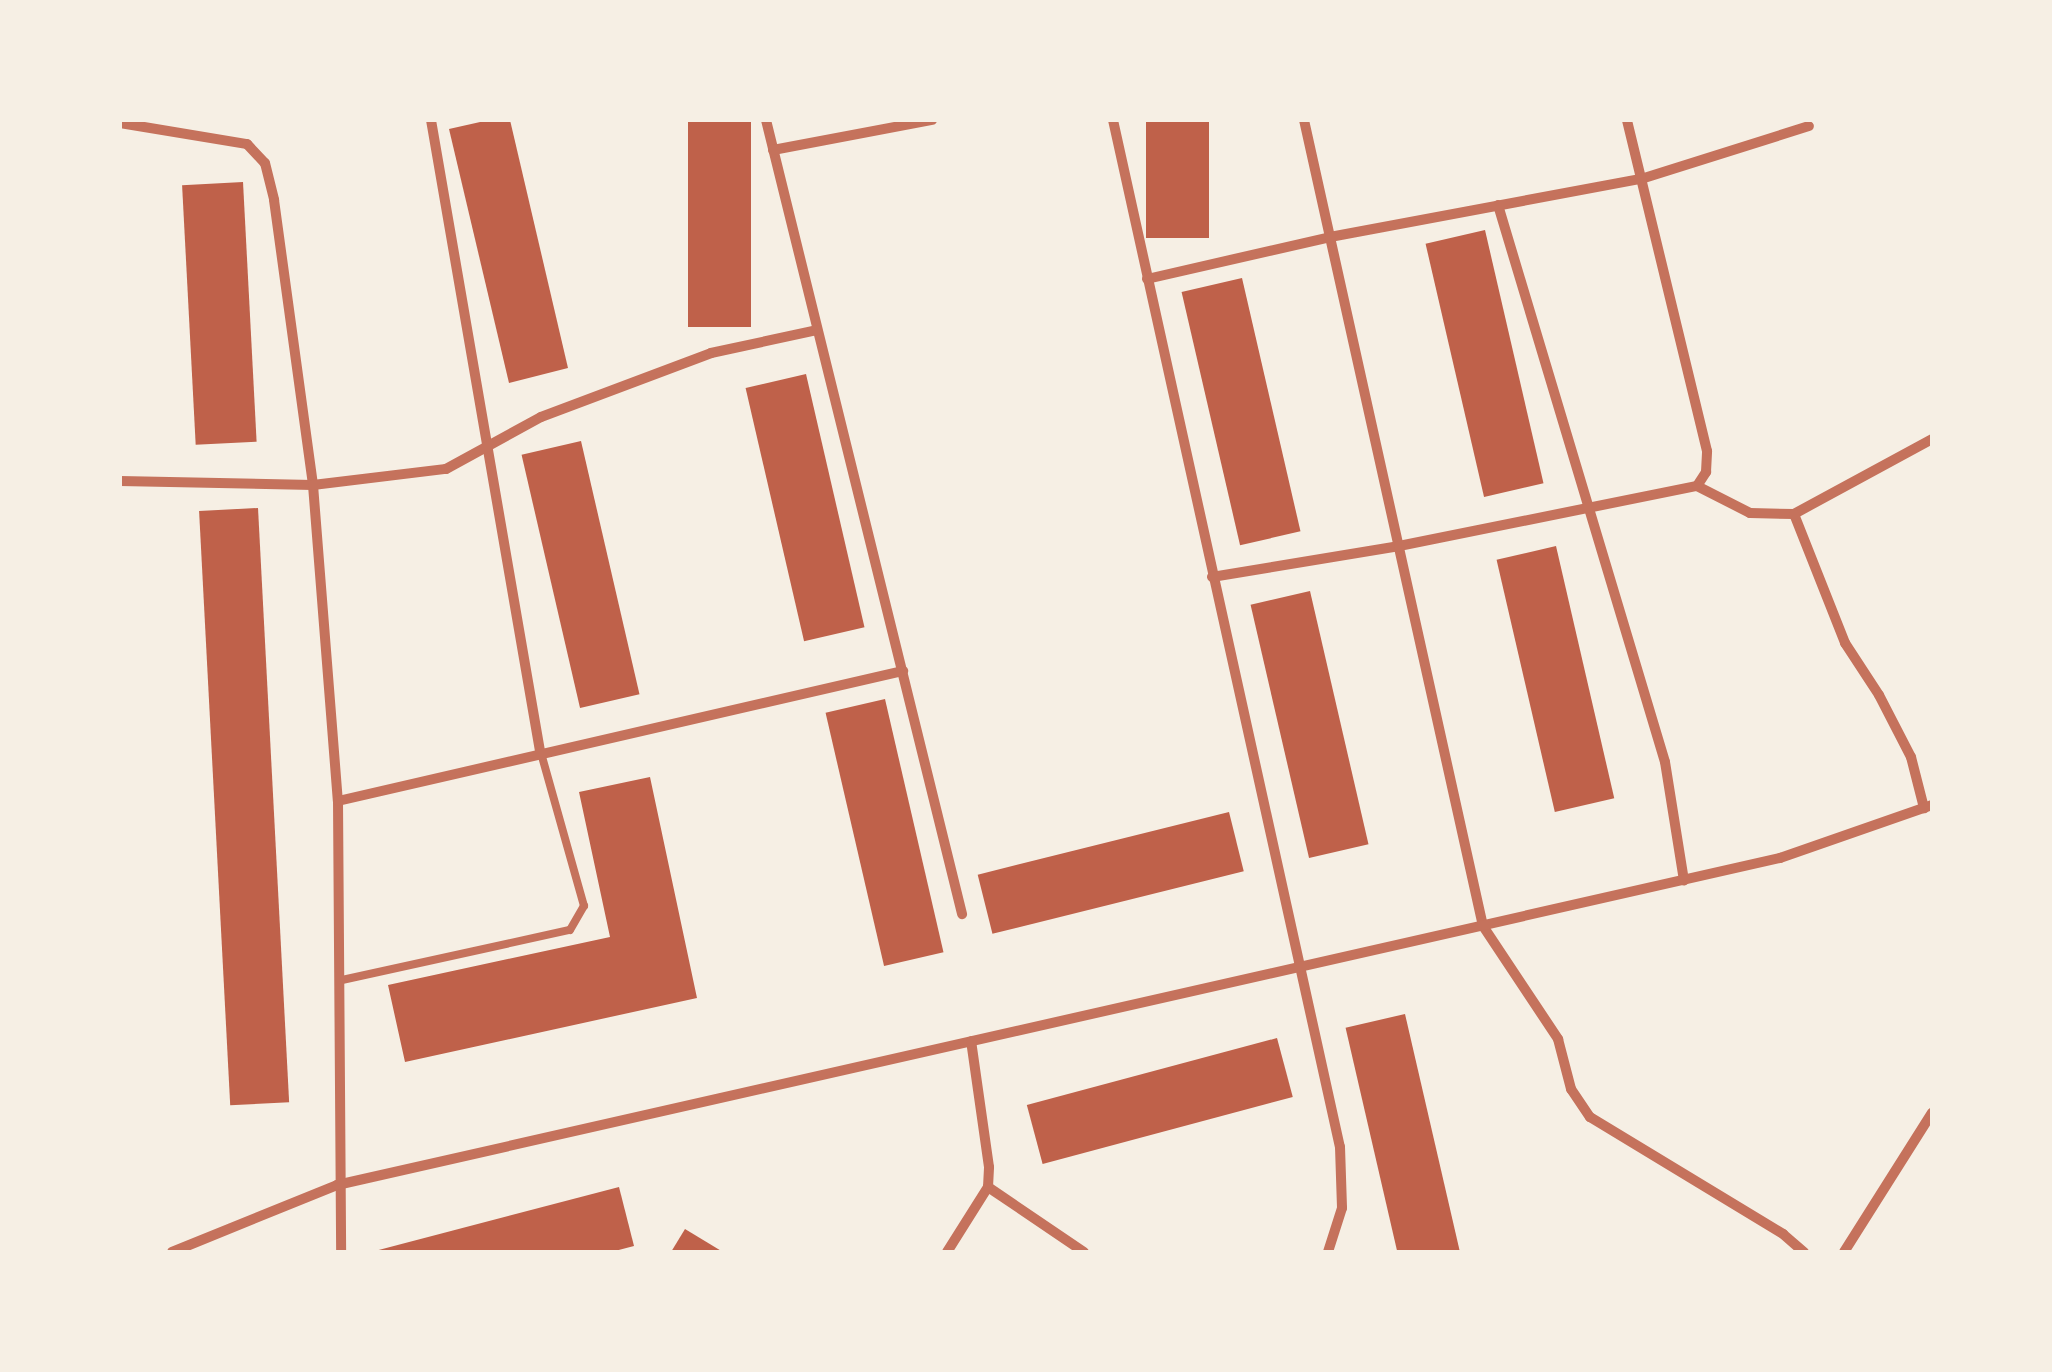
<!DOCTYPE html>
<html>
<head>
<meta charset="utf-8">
<style>
	body { margin:0 }
	#map { position:relative; width:2052px; height:1372px; overflow:hidden; background:#f6efe4; font-family:Karla,sans-serif }
	div>[style] { position:absolute }
	.building>* { inset:0; background:#bf614a; transform-origin:0 0 }
	.service>* { height:8px; margin:-4px; padding:0 4px; transform-origin:4px; border-radius:4px; background:#c5725c }
	.minor>* { height:10px; margin:-5px; padding:0 5px; transform-origin:5px; border-radius:5px; background:#c5725c }
	span { translate:-50% -50%; white-space:nowrap; text-align:center; line-height:1.15; -webkit-text-stroke:9px #f6efe4; paint-order:stroke }
	.frame { position:absolute; inset:0; border:122px solid #f6efe4; pointer-events:none }
</style>
</head>
<body>
<div id="map">
	<div class="building">
		<div style="clip-path:polygon(489px 120px,510px 120px,568px 368px,509px 383px,449px 129px)"></div>
		<div style="left:688px;top:120px;width:63px;height:207px"></div>
		<div style="left:1146px;top:120px;width:63px;height:118px"></div>
		<div style="left:243px;top:182px;width:260px;height:61px;rotate:87deg"></div>
		<div style="left:1485px;top:230px;width:260px;height:61px;rotate:77deg"></div>
		<div style="left:1242px;top:278px;width:260px;height:62px;rotate:77deg"></div>
		<div style="left:806px;top:374px;width:260px;height:62px;rotate:77deg"></div>
		<div style="left:581px;top:441px;width:260px;height:61px;rotate:77deg"></div>
		<div style="left:258px;top:508px;width:595px;height:59px;rotate:87deg"></div>
		<div style="left:1556px;top:546px;width:259px;height:61px;rotate:77deg"></div>
		<div style="left:1310px;top:591px;width:260px;height:61px;rotate:77deg"></div>
		<div style="left:885px;top:699px;width:260px;height:61px;rotate:77deg"></div>
		<div style="clip-path:polygon(650px 777px,697px 998px,405px 1062px,388px 985px,610px 937px,579px 792px)"></div>
		<div style="left:1229px;top:812px;width:61px;height:259px;rotate:76deg"></div>
		<div style="left:1405px;top:1014px;width:244px;height:61px;rotate:77deg"></div>
		<div style="left:1277px;top:1038px;width:61px;height:259px;rotate:75deg"></div>
		<div style="clip-path:polygon(619px 1187px,634px 1246px,611px 1252px,371px 1252px)"></div>
		<div style="clip-path:polygon(685px 1229px,723px 1252px,671px 1252px)"></div>
	</div>
	<div class="service">
		<div style="left:342px;top:980px;width:233px;rotate:-12.4deg"></div>
		<div style="left:570px;top:930px;width:28px;rotate:-60deg"></div>
		<div style="left:584px;top:906px;width:159px;rotate:-105.7deg"></div>
	</div>
	<div class="minor">
		<div style="left:431px;top:120px;width:640px;rotate:80.2deg"></div>
		<div style="left:766px;top:120px;width:818px;rotate:76.13deg"></div>
		<div style="left:1113px;top:120px;width:1052px;rotate:77.54deg"></div>
		<div style="left:1340px;top:1147px;width:61px;rotate:88.1deg"></div>
		<div style="left:1342px;top:1208px;width:46px;rotate:107.7deg"></div>
		<div style="left:1304px;top:120px;width:826px;rotate:77.48deg"></div>
		<div style="left:1483px;top:926px;width:136px;rotate:56.4deg"></div>
		<div style="left:1558px;top:1039px;width:52px;rotate:75.4deg"></div>
		<div style="left:1571px;top:1089px;width:34px;rotate:56deg"></div>
		<div style="left:1590px;top:1117px;width:226px;rotate:31.2deg"></div>
		<div style="left:1783px;top:1234px;width:28px;rotate:41deg"></div>
		<div style="left:120px;top:123px;width:129px;rotate:9.4deg"></div>
		<div style="left:247px;top:144px;width:26px;rotate:47deg"></div>
		<div style="left:265px;top:163px;width:38px;rotate:76deg"></div>
		<div style="left:274px;top:200px;width:288px;rotate:82.2deg"></div>
		<div style="left:313px;top:485px;width:317px;rotate:85.5deg"></div>
		<div style="left:338px;top:801px;width:451px;rotate:89.6deg"></div>
		<div style="left:773px;top:150px;width:162px;rotate:-10.7deg"></div>
		<div style="left:1498px;top:205px;width:581px;rotate:73.31deg"></div>
		<div style="left:1665px;top:762px;width:120px;rotate:80.9deg"></div>
		<div style="left:1147px;top:279px;width:188px;rotate:-12.9deg"></div>
		<div style="left:1330px;top:237px;width:316px;rotate:-10.6deg"></div>
		<div style="left:1641px;top:179px;width:176px;rotate:-17.5deg"></div>
		<div style="left:120px;top:481px;width:193px;rotate:1.2deg"></div>
		<div style="left:313px;top:485px;width:134px;rotate:-6.9deg"></div>
		<div style="left:446px;top:469px;width:108px;rotate:-28.7deg"></div>
		<div style="left:541px;top:417px;width:182px;rotate:-20.6deg"></div>
		<div style="left:711px;top:353px;width:108px;rotate:-12.2deg"></div>
		<div style="left:1697px;top:486px;width:59px;rotate:27deg"></div>
		<div style="left:1750px;top:513px;width:44px;rotate:1.3deg"></div>
		<div style="left:1794px;top:514px;width:157px;rotate:-28.5deg"></div>
		<div style="left:1794px;top:514px;width:139px;rotate:68.4deg"></div>
		<div style="left:1845px;top:643px;width:62px;rotate:56.8deg"></div>
		<div style="left:1879px;top:695px;width:70px;rotate:62.7deg"></div>
		<div style="left:1911px;top:757px;width:53px;rotate:75.7deg"></div>
		<div style="left:1212px;top:577px;width:190px;rotate:-9.4deg"></div>
		<div style="left:1399px;top:546px;width:304px;rotate:-11.4deg"></div>
		<div style="left:1697px;top:486px;width:17px;rotate:-57deg"></div>
		<div style="left:1706px;top:472px;width:21px;rotate:-87deg"></div>
		<div style="left:1707px;top:451px;width:341px;rotate:-103.6deg"></div>
		<div style="left:338px;top:801px;width:580px;rotate:-12.96deg"></div>
		<div style="left:988px;top:1187px;width:116px;rotate:34.1deg"></div>
		<div style="left:172px;top:1252px;width:178px;rotate:-22.1deg"></div>
		<div style="left:337px;top:1185px;width:1480px;rotate:-12.77deg"></div>
		<div style="left:1780px;top:858px;width:161px;rotate:-19.2deg"></div>
		<div style="left:947px;top:1252px;width:77px;rotate:-57.8deg"></div>
		<div style="left:988px;top:1187px;width:20px;rotate:-87deg"></div>
		<div style="left:989px;top:1167px;width:127px;rotate:-98.1deg"></div>
		<div style="left:1844px;top:1252px;width:165px;rotate:-57.7deg"></div>
	</div>
	<div class="frame"></div>
</div>
</body>
</html>
